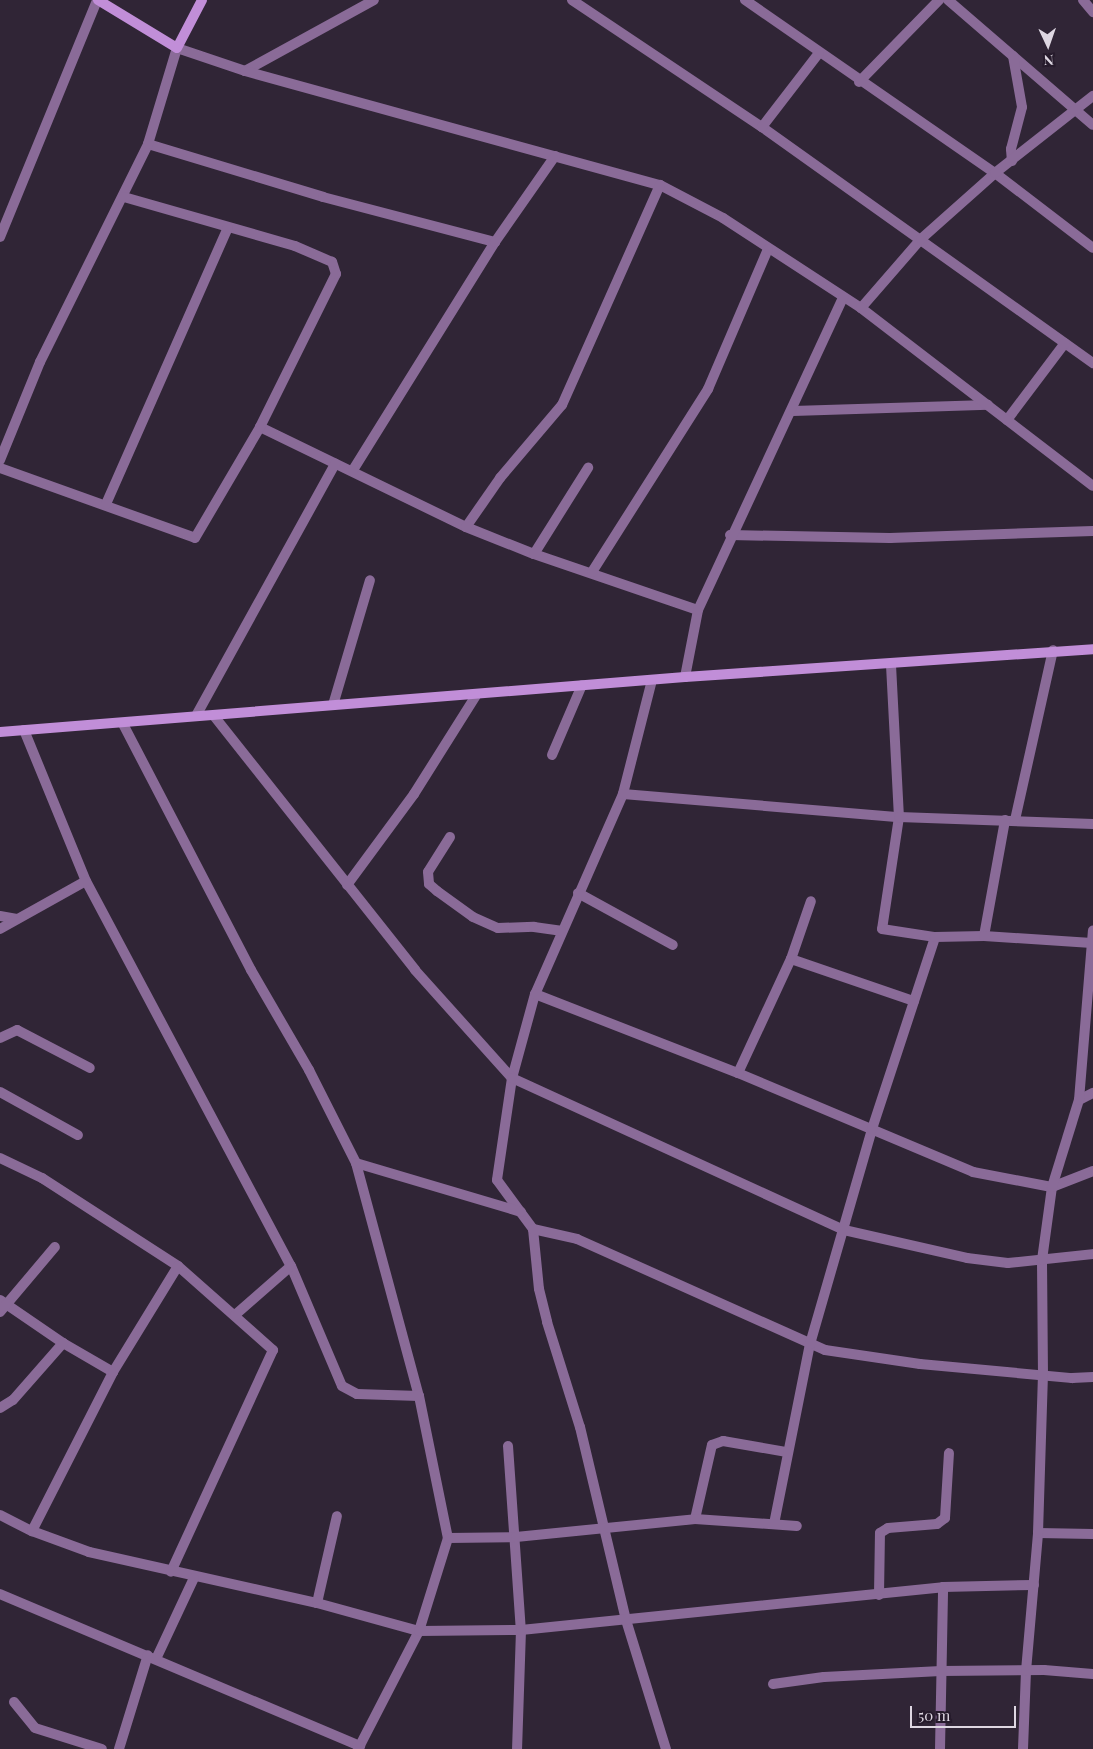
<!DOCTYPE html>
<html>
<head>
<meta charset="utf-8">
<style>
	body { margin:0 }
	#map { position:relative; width:1093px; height:1749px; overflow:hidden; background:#302536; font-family:"Playfair Display",serif }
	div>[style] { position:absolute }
	.street>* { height:10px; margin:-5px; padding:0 5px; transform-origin:5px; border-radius:5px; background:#8a6b98 }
	.secondary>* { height:10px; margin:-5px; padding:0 5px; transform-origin:5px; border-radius:5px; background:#c18ed8 }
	span { translate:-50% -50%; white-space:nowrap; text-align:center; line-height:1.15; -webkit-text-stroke:4.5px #261b2c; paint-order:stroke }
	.north { position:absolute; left:1023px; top:20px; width:50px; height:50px; -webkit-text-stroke:4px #261b2c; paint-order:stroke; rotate:177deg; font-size:14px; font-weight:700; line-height:20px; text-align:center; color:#ded7e2 }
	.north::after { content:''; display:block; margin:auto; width:18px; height:22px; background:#ded7e2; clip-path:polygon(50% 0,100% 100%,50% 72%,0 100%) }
	.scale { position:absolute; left:910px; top:1706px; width:106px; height:22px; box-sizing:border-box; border:2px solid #ded7e2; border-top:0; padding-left:6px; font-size:15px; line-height:18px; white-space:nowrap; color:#ded7e2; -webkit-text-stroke:4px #261b2c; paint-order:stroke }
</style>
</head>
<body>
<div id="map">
	<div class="street">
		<div style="left:572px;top:0;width:229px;rotate:33.8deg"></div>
		<div style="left:762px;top:127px;width:407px;rotate:35.5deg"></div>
		<div style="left:745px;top:0;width:304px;rotate:34.7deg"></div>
		<div style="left:995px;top:173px;width:123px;rotate:37.4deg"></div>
		<div style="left:948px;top:0;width:191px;rotate:40.8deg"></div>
		<div style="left:1083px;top:0;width:16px;rotate:50deg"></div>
		<div style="left:245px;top:71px;width:147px;rotate:-28.8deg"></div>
		<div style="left:859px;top:82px;width:115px;rotate:-45.7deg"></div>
		<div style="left:762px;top:127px;width:93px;rotate:-52.4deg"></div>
		<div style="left:148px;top:144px;width:183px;rotate:16.8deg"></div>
		<div style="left:323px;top:197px;width:178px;rotate:14.7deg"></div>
		<div style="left:1012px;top:161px;width:12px;rotate:-95deg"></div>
		<div style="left:1011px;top:149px;width:43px;rotate:-75.3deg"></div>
		<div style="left:1022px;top:107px;width:52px;rotate:-100deg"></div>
		<div style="left:0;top:237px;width:256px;rotate:-67.7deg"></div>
		<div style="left:861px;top:308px;width:91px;rotate:-49deg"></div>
		<div style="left:921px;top:239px;width:99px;rotate:-41.7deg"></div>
		<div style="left:995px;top:173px;width:125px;rotate:-38.2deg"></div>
		<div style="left:793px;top:411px;width:195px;rotate:-1.8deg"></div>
		<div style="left:1007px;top:420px;width:96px;rotate:-53deg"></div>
		<div style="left:260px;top:427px;width:229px;rotate:25.9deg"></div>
		<div style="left:466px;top:527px;width:73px;rotate:21.7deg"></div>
		<div style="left:534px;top:554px;width:173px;rotate:18.9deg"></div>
		<div style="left:0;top:460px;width:106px;rotate:-67.8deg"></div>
		<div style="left:40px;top:362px;width:243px;rotate:-63.6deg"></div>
		<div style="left:148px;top:144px;width:100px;rotate:-73.2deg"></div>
		<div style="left:177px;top:48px;width:72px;rotate:18.7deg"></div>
		<div style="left:245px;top:71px;width:430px;rotate:15.4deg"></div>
		<div style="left:660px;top:185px;width:71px;rotate:27.6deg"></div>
		<div style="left:723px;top:218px;width:165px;rotate:33.1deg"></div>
		<div style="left:861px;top:308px;width:292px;rotate:37.5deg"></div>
		<div style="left:0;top:468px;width:207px;rotate:19.7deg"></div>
		<div style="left:195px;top:538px;width:129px;rotate:-59.6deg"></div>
		<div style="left:260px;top:427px;width:171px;rotate:-63.6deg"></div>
		<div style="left:336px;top:274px;width:13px;rotate:-108deg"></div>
		<div style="left:332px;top:262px;width:40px;rotate:-156.6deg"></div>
		<div style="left:295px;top:246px;width:178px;rotate:-164deg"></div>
		<div style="left:353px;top:470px;width:269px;rotate:-58.1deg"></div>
		<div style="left:495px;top:242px;width:105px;rotate:-55.1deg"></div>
		<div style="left:106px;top:504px;width:302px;rotate:-66.2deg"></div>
		<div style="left:466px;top:527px;width:60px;rotate:-55.2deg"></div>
		<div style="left:500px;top:478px;width:96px;rotate:-49.7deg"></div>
		<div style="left:562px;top:405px;width:241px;rotate:-66deg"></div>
		<div style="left:730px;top:535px;width:160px;rotate:1.1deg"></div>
		<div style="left:890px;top:538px;width:203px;rotate:-2deg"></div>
		<div style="left:534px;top:554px;width:102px;rotate:-57.9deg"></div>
		<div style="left:592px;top:572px;width:217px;rotate:-57.6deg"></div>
		<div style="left:708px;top:389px;width:152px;rotate:-66.8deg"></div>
		<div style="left:891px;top:665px;width:152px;rotate:87deg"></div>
		<div style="left:899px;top:817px;width:113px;rotate:98.6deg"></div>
		<div style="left:882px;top:929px;width:54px;rotate:8.6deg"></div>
		<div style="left:685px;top:677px;width:68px;rotate:-79deg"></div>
		<div style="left:698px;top:610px;width:345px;rotate:-65.1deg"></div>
		<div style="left:652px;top:680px;width:118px;rotate:104.3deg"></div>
		<div style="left:623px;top:794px;width:219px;rotate:113.7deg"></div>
		<div style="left:535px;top:994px;width:87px;rotate:105.3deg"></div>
		<div style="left:512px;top:1078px;width:103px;rotate:98.4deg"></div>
		<div style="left:497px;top:1180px;width:61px;rotate:53.7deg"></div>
		<div style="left:533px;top:1229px;width:60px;rotate:84.3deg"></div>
		<div style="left:539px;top:1289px;width:34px;rotate:76deg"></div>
		<div style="left:547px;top:1322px;width:110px;rotate:72.6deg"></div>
		<div style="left:580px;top:1427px;width:198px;rotate:76.6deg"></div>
		<div style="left:626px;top:1620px;width:135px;rotate:72.8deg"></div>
		<div style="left:333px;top:705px;width:130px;rotate:-73.5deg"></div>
		<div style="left:197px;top:714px;width:286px;rotate:-61.1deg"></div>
		<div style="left:214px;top:716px;width:324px;rotate:51.6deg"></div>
		<div style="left:415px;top:970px;width:145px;rotate:48.1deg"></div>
		<div style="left:512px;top:1078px;width:365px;rotate:24.6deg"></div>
		<div style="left:844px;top:1230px;width:126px;rotate:12.8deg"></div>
		<div style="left:967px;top:1258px;width:41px;rotate:7deg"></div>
		<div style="left:1008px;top:1263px;width:85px;rotate:-6deg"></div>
		<div style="left:123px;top:724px;width:277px;rotate:62.5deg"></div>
		<div style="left:251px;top:970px;width:116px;rotate:59.9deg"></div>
		<div style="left:309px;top:1070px;width:104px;rotate:63.2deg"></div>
		<div style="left:356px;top:1163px;width:241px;rotate:74.9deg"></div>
		<div style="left:419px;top:1396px;width:145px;rotate:78.5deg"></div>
		<div style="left:448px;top:1538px;width:97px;rotate:107.3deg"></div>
		<div style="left:419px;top:1631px;width:133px;rotate:117.3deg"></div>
		<div style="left:24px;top:730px;width:163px;rotate:67.7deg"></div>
		<div style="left:86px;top:881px;width:436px;rotate:62deg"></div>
		<div style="left:291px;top:1266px;width:130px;rotate:67deg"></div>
		<div style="left:342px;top:1386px;width:17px;rotate:28deg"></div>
		<div style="left:357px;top:1394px;width:62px;rotate:1.8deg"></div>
		<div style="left:552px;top:755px;width:76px;rotate:-66.8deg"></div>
		<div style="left:623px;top:794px;width:277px;rotate:4.8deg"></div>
		<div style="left:899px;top:817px;width:194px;rotate:2.1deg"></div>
		<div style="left:1015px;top:820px;width:174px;rotate:-77.4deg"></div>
		<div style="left:450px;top:837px;width:41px;rotate:122.2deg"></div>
		<div style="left:428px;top:872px;width:12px;rotate:85deg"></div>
		<div style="left:429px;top:884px;width:11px;rotate:41deg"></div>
		<div style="left:437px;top:891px;width:44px;rotate:35.8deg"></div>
		<div style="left:473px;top:917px;width:27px;rotate:24deg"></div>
		<div style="left:498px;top:928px;width:36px;rotate:-2deg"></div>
		<div style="left:534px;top:927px;width:27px;rotate:8deg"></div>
		<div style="left:347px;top:885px;width:113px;rotate:-53.6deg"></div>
		<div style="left:414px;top:794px;width:118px;rotate:-57.8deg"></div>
		<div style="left:578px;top:893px;width:108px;rotate:28.7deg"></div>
		<div style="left:0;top:916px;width:17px;rotate:10deg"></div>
		<div style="left:0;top:929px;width:98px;rotate:-29.2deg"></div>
		<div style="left:984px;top:936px;width:118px;rotate:-79.7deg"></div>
		<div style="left:791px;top:959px;width:130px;rotate:18.9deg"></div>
		<div style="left:535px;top:994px;width:218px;rotate:21.3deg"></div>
		<div style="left:738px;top:1073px;width:255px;rotate:22.8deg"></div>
		<div style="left:973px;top:1172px;width:80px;rotate:10.8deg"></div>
		<div style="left:1052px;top:1187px;width:44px;rotate:-21.3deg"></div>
		<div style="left:0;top:1038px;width:19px;rotate:-25deg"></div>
		<div style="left:17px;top:1030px;width:82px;rotate:27.5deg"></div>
		<div style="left:738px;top:1073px;width:126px;rotate:-65.1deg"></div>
		<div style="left:791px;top:959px;width:61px;rotate:-71deg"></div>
		<div style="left:0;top:1092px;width:89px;rotate:28.9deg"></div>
		<div style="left:1079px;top:1100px;width:16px;rotate:-27deg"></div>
		<div style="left:0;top:1158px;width:47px;rotate:25.5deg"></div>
		<div style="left:42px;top:1178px;width:162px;rotate:32.9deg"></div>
		<div style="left:178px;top:1266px;width:127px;rotate:41.5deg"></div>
		<div style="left:273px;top:1350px;width:244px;rotate:114.7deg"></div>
		<div style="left:356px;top:1163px;width:172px;rotate:16.5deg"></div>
		<div style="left:533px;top:1229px;width:45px;rotate:12.8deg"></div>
		<div style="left:577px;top:1239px;width:272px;rotate:24.1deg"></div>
		<div style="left:825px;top:1350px;width:96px;rotate:8.4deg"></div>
		<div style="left:920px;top:1364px;width:153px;rotate:5.3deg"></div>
		<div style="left:1072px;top:1378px;width:21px;rotate:-3deg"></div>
		<div style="left:0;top:1300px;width:76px;rotate:34.3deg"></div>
		<div style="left:63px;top:1343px;width:58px;rotate:30.1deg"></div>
		<div style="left:0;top:1312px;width:85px;rotate:-49.8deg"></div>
		<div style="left:235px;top:1315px;width:74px;rotate:-41.2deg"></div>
		<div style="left:0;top:1408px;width:15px;rotate:-32deg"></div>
		<div style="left:13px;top:1400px;width:76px;rotate:-48.7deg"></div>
		<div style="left:508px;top:1446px;width:184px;rotate:86deg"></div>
		<div style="left:521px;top:1630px;width:119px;rotate:91.9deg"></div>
		<div style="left:0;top:1515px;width:36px;rotate:27deg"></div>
		<div style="left:32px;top:1531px;width:61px;rotate:20.2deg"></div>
		<div style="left:89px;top:1552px;width:234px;rotate:12.6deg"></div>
		<div style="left:317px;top:1603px;width:106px;rotate:15.4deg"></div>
		<div style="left:419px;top:1631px;width:102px;rotate:-0.6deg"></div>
		<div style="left:521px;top:1630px;width:424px;rotate:-5.8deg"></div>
		<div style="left:943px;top:1587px;width:91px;rotate:-1.3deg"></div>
		<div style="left:695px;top:1519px;width:76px;rotate:-77.1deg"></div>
		<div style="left:712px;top:1445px;width:12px;rotate:-20deg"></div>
		<div style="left:723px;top:1441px;width:65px;rotate:9.8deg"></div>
		<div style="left:774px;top:1524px;width:184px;rotate:-78.7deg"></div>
		<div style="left:810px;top:1344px;width:224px;rotate:-73.9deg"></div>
		<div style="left:872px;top:1129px;width:202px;rotate:-71.8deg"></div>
		<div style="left:935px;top:937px;width:49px;rotate:-1.2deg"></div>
		<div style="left:984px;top:936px;width:108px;rotate:3.7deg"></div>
		<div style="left:32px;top:1531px;width:178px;rotate:-63deg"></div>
		<div style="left:113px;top:1372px;width:124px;rotate:-58.5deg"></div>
		<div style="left:1038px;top:1533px;width:55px;rotate:1deg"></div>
		<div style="left:448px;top:1538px;width:68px;rotate:-0.8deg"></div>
		<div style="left:516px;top:1537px;width:180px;rotate:-5.7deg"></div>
		<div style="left:695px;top:1519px;width:102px;rotate:3.9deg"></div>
		<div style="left:0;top:1594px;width:391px;rotate:22.9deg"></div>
		<div style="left:879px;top:1595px;width:62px;rotate:-89.1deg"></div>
		<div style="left:880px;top:1533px;width:9px;rotate:-32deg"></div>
		<div style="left:888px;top:1528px;width:49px;rotate:-4.7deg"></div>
		<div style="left:937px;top:1524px;width:10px;rotate:-37deg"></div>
		<div style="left:945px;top:1518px;width:65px;rotate:-86.5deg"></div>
		<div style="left:317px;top:1603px;width:89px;rotate:-77.1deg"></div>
		<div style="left:156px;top:1659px;width:89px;rotate:-64.9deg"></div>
		<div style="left:773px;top:1684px;width:51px;rotate:-7.8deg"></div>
		<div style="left:824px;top:1677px;width:117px;rotate:-2.9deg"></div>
		<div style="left:941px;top:1671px;width:103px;rotate:-0.6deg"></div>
		<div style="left:1044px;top:1670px;width:49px;rotate:4.7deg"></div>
		<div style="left:14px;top:1702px;width:33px;rotate:51deg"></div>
		<div style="left:35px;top:1728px;width:70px;rotate:17.4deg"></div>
		<div style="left:119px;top:1749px;width:98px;rotate:-72.9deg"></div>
		<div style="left:940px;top:1749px;width:162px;rotate:-88.9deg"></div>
		<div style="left:1023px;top:1749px;width:78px;rotate:-87.8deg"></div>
		<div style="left:1026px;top:1671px;width:139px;rotate:-85deg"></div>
		<div style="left:1038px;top:1533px;width:157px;rotate:-88.2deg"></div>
		<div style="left:1043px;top:1376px;width:116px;rotate:-90.5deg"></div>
		<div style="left:1042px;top:1260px;width:74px;rotate:-82.2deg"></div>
		<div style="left:1052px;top:1187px;width:91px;rotate:-72.8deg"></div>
		<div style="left:1079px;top:1100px;width:170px;rotate:-85.3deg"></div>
	</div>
	<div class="secondary">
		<div style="left:98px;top:0;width:92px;rotate:31.3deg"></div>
		<div style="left:177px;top:48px;width:54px;rotate:-62.5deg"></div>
		<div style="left:0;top:732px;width:687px;rotate:-4.59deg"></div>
		<div style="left:685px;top:677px;width:409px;rotate:-3.9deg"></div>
	</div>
	<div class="north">N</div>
	<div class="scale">50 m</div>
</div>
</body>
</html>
